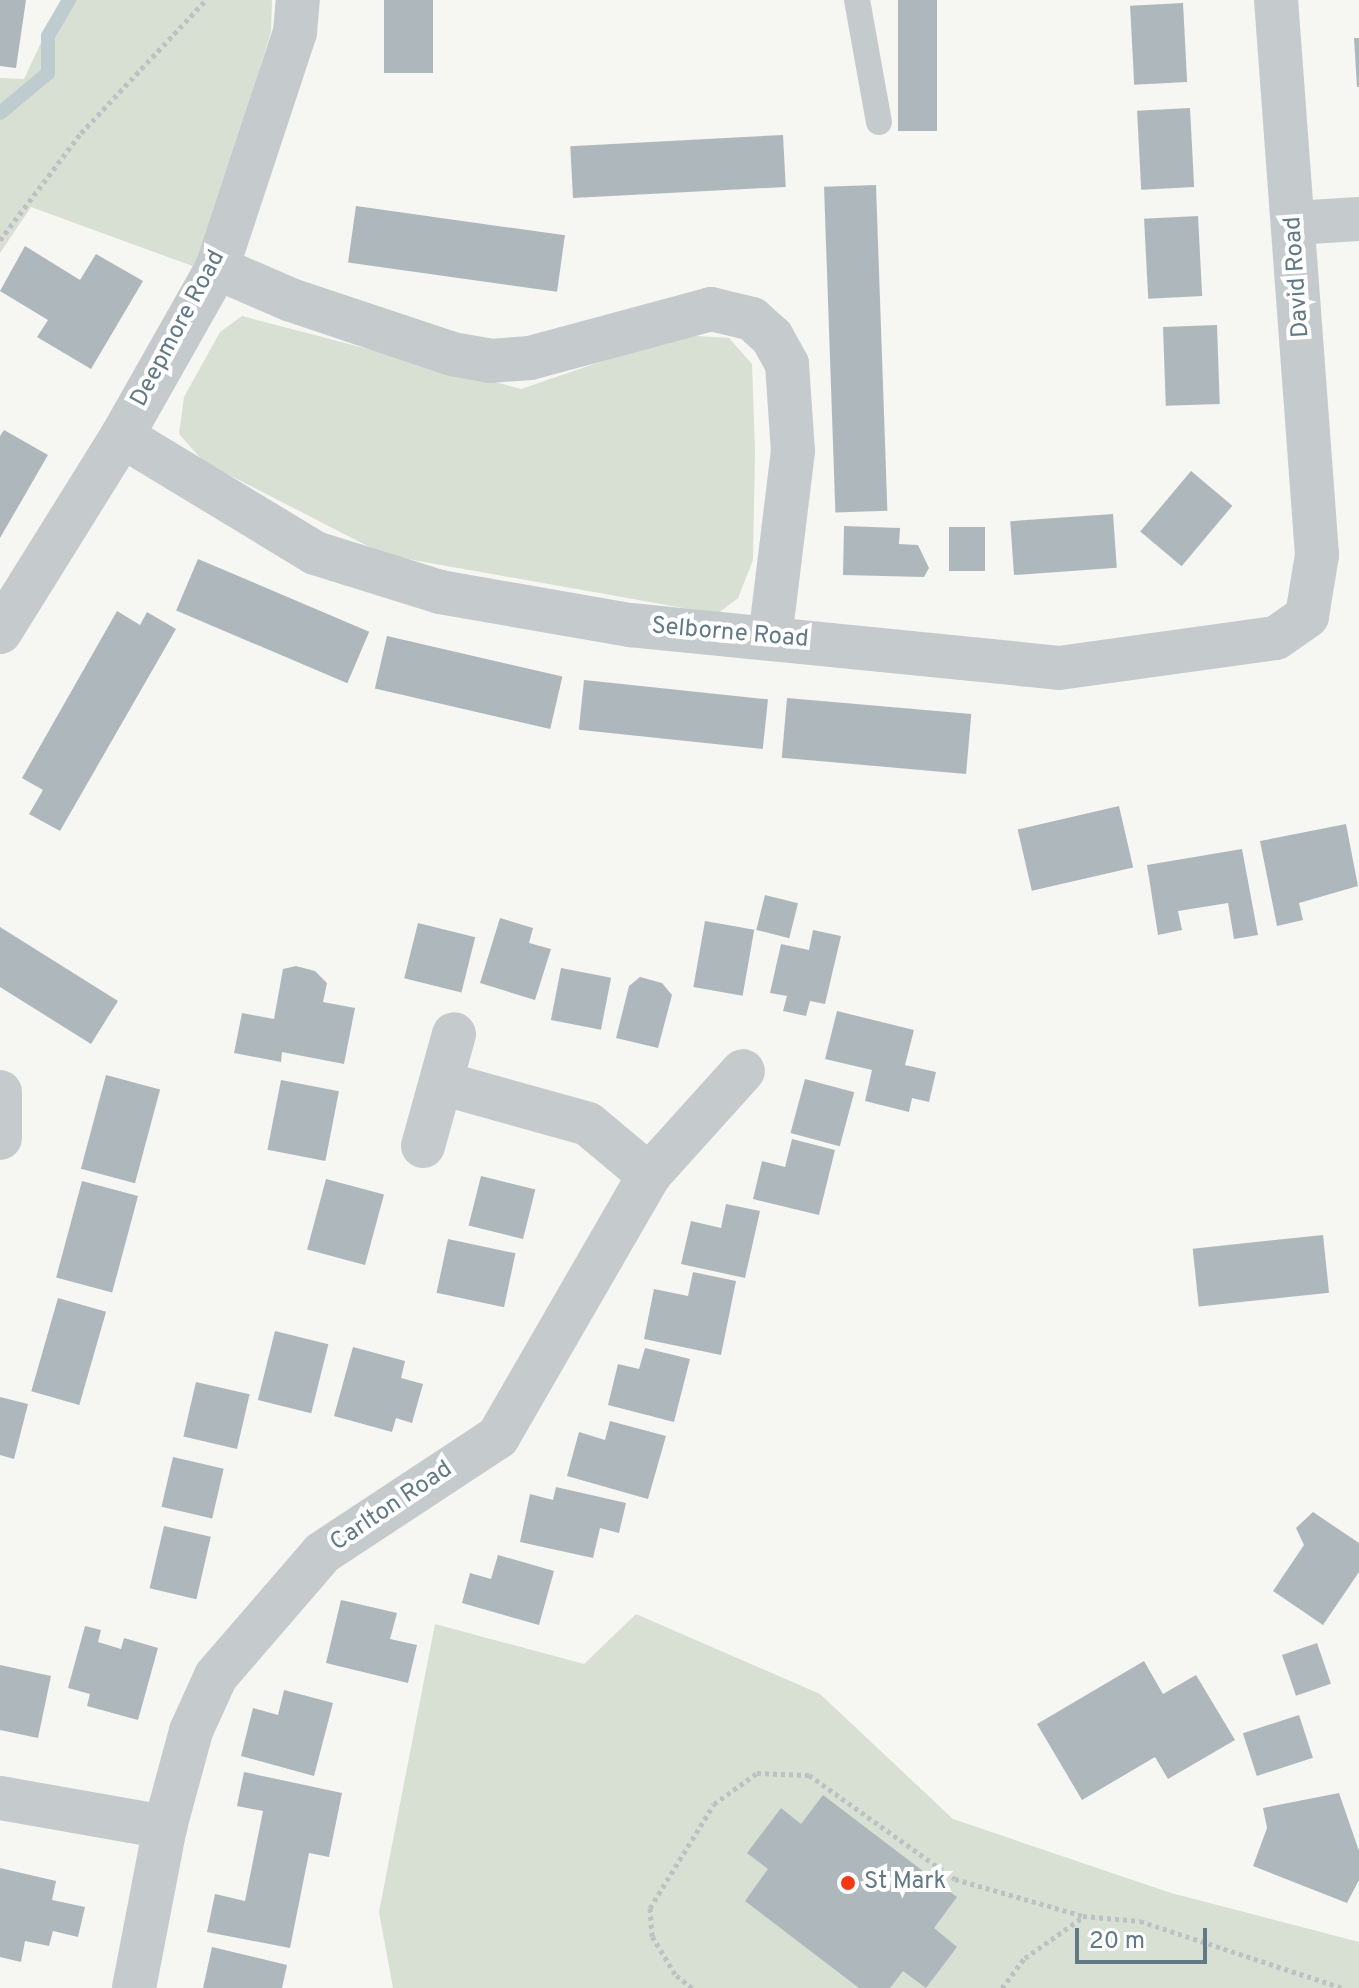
<!DOCTYPE html>
<html>
<head>
<meta charset="utf-8">
<style>
	body { margin:0 }
	#map { position:relative; width:1359px; height:1988px; overflow:hidden; background:#f6f6f2; font-family:Overpass,sans-serif }
	div>[style] { position:absolute }
	.green>* { inset:0; background:#d8dfd3 }
	.stream>* { height:14px; margin:-7px; padding:0 7px; transform-origin:7px; border-radius:7px; background:#beccd0 }
	.building>* { inset:0; background:#aeb8bc; transform-origin:0 0 }
	.path>* { height:5px; margin-top:-2.5px; transform-origin:0; background:repeating-linear-gradient(90deg,#bec1c3 0 4px,transparent 0 8px) }
	.service>* { height:26px; margin:-13px; padding:0 13px; transform-origin:13px; border-radius:13px; background:#c5cacc }
	.minor>* { height:44px; margin:-22px; padding:0 22px; transform-origin:22px; border-radius:22px; background:#c5cacc }
	.dots>* { width:22px; height:22px; translate:-50% -50%; box-sizing:border-box; border:4px solid #fff; border-radius:50% }
	span { translate:-50% -50%; white-space:nowrap; text-align:center; line-height:1.15; -webkit-text-stroke:8px #fff; paint-order:stroke }
	.street-label { font-size:24px; color:#627986 }
	.poi-label { font-size:24px; color:#627986 }
	.left { translate:0 -50%; text-align:left }
	.scale { position:absolute; left:1075px; top:1928px; width:132px; height:36px; box-sizing:border-box; border:4px solid #627986; border-top:0; padding-left:10px; font-size:24px; line-height:28px; white-space:nowrap; color:#627986; -webkit-text-stroke:6px #fff; paint-order:stroke }
</style>
</head>
<body>
<div id="map">
	<div class="green">
		<div style="clip-path:polygon(61px 0,272px 0,271px 32px,198px 268px,31px 207px,0 253px,0 78px,24px 79px)"></div>
		<div style="clip-path:polygon(242px 316px,521px 389px,679px 335px,729px 338px,752px 364px,755px 451px,753px 560px,738px 598px,717px 614px,385px 555px,204px 462px,179px 434px,184px 397px,220px 332px)"></div>
		<div style="clip-path:polygon(636px 1614px,820px 1694px,953px 1819px,1171px 1893px,1359px 1942px,1359px 1988px,393px 1988px,379px 1912px,435px 1624px,584px 1664px)"></div>
	</div>
	<div class="stream">
		<div style="left:0;top:113px;width:62px;rotate:-39.8deg"></div>
		<div style="left:48px;top:73px;width:37px;rotate:-90deg"></div>
		<div style="left:48px;top:36px;width:42px;rotate:-59.7deg"></div>
	</div>
	<div class="building">
		<div style="clip-path:polygon(0 0,26px 0,16px 68px,0 66px)"></div>
		<div style="left:384px;top:0;width:49px;height:73px"></div>
		<div style="left:898px;top:0;width:39px;height:131px"></div>
		<div style="left:1183px;top:3px;width:79px;height:53px;rotate:87deg"></div>
		<div style="clip-path:polygon(1354px 38px,1359px 38px,1359px 87px,1357px 87px)"></div>
		<div style="left:1190px;top:108px;width:79px;height:53px;rotate:87deg"></div>
		<div style="left:783px;top:135px;width:52px;height:213px;rotate:87deg"></div>
		<div style="left:876px;top:185px;width:326px;height:52px;rotate:88deg"></div>
		<div style="left:356px;top:206px;width:211px;height:57px;rotate:8deg"></div>
		<div style="left:1198px;top:216px;width:80px;height:54px;rotate:87deg"></div>
		<div style="clip-path:polygon(25px 246px,80px 280px,96px 254px,143px 281px,91px 369px,37px 337px,48px 320px,0 291px)"></div>
		<div style="left:1217px;top:325px;width:79px;height:54px;rotate:88deg"></div>
		<div style="clip-path:polygon(4px 430px,48px 455px,0 538px,0 436px)"></div>
		<div style="left:1191px;top:471px;width:54px;height:79px;rotate:40deg"></div>
		<div style="left:1113px;top:514px;width:54px;height:103px;rotate:86deg"></div>
		<div style="clip-path:polygon(844px 526px,900px 528px,899px 544px,918px 545px,929px 568px,924px 577px,843px 575px)"></div>
		<div style="left:949px;top:527px;width:36px;height:44px"></div>
		<div style="left:198px;top:559px;width:186px;height:56px;rotate:23deg"></div>
		<div style="clip-path:polygon(117px 611px,140px 625px,147px 612px,176px 629px,60px 831px,29px 814px,43px 790px,22px 778px)"></div>
		<div style="left:387px;top:636px;width:180px;height:54px;rotate:13deg"></div>
		<div style="left:584px;top:680px;width:185px;height:50px;rotate:6deg"></div>
		<div style="left:787px;top:698px;width:185px;height:60px;rotate:5deg"></div>
		<div style="left:1119px;top:806px;width:63px;height:104px;rotate:77deg"></div>
		<div style="clip-path:polygon(1346px 824px,1358px 886px,1299px 903px,1303px 920px,1277px 926px,1260px 841px)"></div>
		<div style="clip-path:polygon(1242px 849px,1258px 935px,1234px 939px,1228px 903px,1178px 911px,1182px 930px,1158px 935px,1147px 865px)"></div>
		<div style="left:765px;top:895px;width:34px;height:36px;rotate:14deg"></div>
		<div style="clip-path:polygon(500px 918px,533px 928px,529px 943px,551px 949px,535px 1000px,480px 983px)"></div>
		<div style="left:705px;top:921px;width:50px;height:67px;rotate:10deg"></div>
		<div style="left:418px;top:923px;width:59px;height:57px;rotate:14deg"></div>
		<div style="clip-path:polygon(0 927px,118px 1001px,91px 1044px,0 987px)"></div>
		<div style="clip-path:polygon(813px 930px,841px 936px,825px 1004px,810px 1001px,806px 1016px,783px 1011px,787px 996px,770px 993px,781px 944px,809px 950px)"></div>
		<div style="clip-path:polygon(296px 966px,315px 971px,327px 983px,323px 1002px,355px 1008px,344px 1064px,282px 1052px,281px 1062px,234px 1053px,242px 1013px,274px 1019px,283px 969px)"></div>
		<div style="left:561px;top:968px;width:51px;height:53px;rotate:11deg"></div>
		<div style="clip-path:polygon(640px 977px,662px 983px,672px 995px,658px 1048px,616px 1038px,629px 986px)"></div>
		<div style="clip-path:polygon(837px 1011px,914px 1030px,905px 1065px,936px 1072px,929px 1102px,912px 1098px,909px 1112px,865px 1101px,872px 1070px,825px 1059px)"></div>
		<div style="left:106px;top:1075px;width:56px;height:97px;rotate:15deg"></div>
		<div style="left:805px;top:1079px;width:51px;height:56px;rotate:15deg"></div>
		<div style="left:281px;top:1080px;width:59px;height:71px;rotate:11deg"></div>
		<div style="clip-path:polygon(792px 1139px,835px 1150px,819px 1215px,753px 1199px,762px 1161px,785px 1167px)"></div>
		<div style="left:481px;top:1176px;width:56px;height:51px;rotate:14deg"></div>
		<div style="left:326px;top:1179px;width:60px;height:73px;rotate:15deg"></div>
		<div style="left:82px;top:1181px;width:58px;height:100px;rotate:15deg"></div>
		<div style="clip-path:polygon(726px 1204px,760px 1211px,745px 1278px,681px 1264px,691px 1221px,721px 1228px)"></div>
		<div style="left:1323px;top:1235px;width:58px;height:131px;rotate:84deg"></div>
		<div style="left:448px;top:1239px;width:69px;height:55px;rotate:12deg"></div>
		<div style="clip-path:polygon(693px 1272px,736px 1281px,721px 1355px,644px 1339px,654px 1289px,688px 1296px)"></div>
		<div style="left:58px;top:1298px;width:50px;height:97px;rotate:16deg"></div>
		<div style="left:275px;top:1331px;width:55px;height:71px;rotate:14deg"></div>
		<div style="clip-path:polygon(353px 1347px,405px 1361px,401px 1378px,423px 1384px,412px 1423px,396px 1418px,392px 1432px,334px 1416px)"></div>
		<div style="clip-path:polygon(645px 1348px,690px 1359px,674px 1422px,608px 1405px,618px 1364px,639px 1369px)"></div>
		<div style="left:196px;top:1382px;width:55px;height:56px;rotate:13deg"></div>
		<div style="clip-path:polygon(0 1397px,28px 1404px,14px 1459px,0 1455px)"></div>
		<div style="clip-path:polygon(610px 1421px,666px 1436px,648px 1499px,567px 1476px,579px 1432px,605px 1440px)"></div>
		<div style="left:173px;top:1457px;width:52px;height:51px;rotate:13deg"></div>
		<div style="clip-path:polygon(556px 1487px,626px 1503px,619px 1533px,600px 1528px,593px 1558px,520px 1542px,530px 1494px,553px 1500px)"></div>
		<div style="clip-path:polygon(1313px 1512px,1359px 1543px,1359px 1572px,1323px 1625px,1273px 1591px,1304px 1545px,1296px 1528px)"></div>
		<div style="left:164px;top:1526px;width:48px;height:64px;rotate:13deg"></div>
		<div style="clip-path:polygon(498px 1555px,554px 1571px,539px 1625px,462px 1603px,470px 1573px,491px 1579px)"></div>
		<div style="clip-path:polygon(341px 1600px,397px 1613px,390px 1639px,417px 1645px,408px 1683px,326px 1663px)"></div>
		<div style="clip-path:polygon(85px 1626px,101px 1630px,98px 1642px,121px 1649px,124px 1638px,158px 1648px,138px 1720px,87px 1706px,90px 1694px,68px 1688px)"></div>
		<div style="left:1317px;top:1643px;width:43px;height:37px;rotate:71deg"></div>
		<div style="clip-path:polygon(1144px 1661px,1163px 1694px,1196px 1675px,1235px 1740px,1168px 1779px,1155px 1757px,1082px 1800px,1037px 1724px)"></div>
		<div style="clip-path:polygon(0 1665px,51px 1676px,38px 1738px,0 1730px)"></div>
		<div style="clip-path:polygon(284px 1690px,333px 1703px,314px 1776px,241px 1756px,253px 1708px,278px 1715px)"></div>
		<div style="left:1299px;top:1715px;width:45px;height:59px;rotate:72deg"></div>
		<div style="clip-path:polygon(244px 1772px,342px 1793px,329px 1857px,309px 1853px,290px 1948px,207px 1932px,215px 1894px,245px 1901px,263px 1811px,237px 1806px)"></div>
		<div style="clip-path:polygon(1339px 1793px,1359px 1851px,1359px 1880px,1347px 1903px,1253px 1866px,1267px 1828px,1263px 1808px)"></div>
		<div style="clip-path:polygon(823px 1795px,957px 1897px,934px 1928px,957px 1947px,926px 1988px,903px 1971px,890px 1988px,859px 1988px,745px 1901px,768px 1869px,747px 1853px,781px 1808px,801px 1824px)"></div>
		<div style="clip-path:polygon(0 1868px,56px 1881px,52px 1900px,85px 1907px,78px 1937px,53px 1931px,49px 1946px,25px 1941px,21px 1962px,0 1957px)"></div>
		<div style="clip-path:polygon(212px 1947px,287px 1965px,282px 1988px,203px 1988px)"></div>
	</div>
	<div class="path">
		<div style="left:0;top:240px;width:134px;rotate:-52.9deg"></div>
		<div style="left:81px;top:133px;width:183px;rotate:-46.8deg"></div>
		<div style="left:692px;top:1988px;width:22px;rotate:-141deg"></div>
		<div style="left:675px;top:1974px;width:44px;rotate:-121.2deg"></div>
		<div style="left:652px;top:1936px;width:28px;rotate:-94deg"></div>
		<div style="left:650px;top:1908px;width:122px;rotate:-58.4deg"></div>
		<div style="left:714px;top:1804px;width:53px;rotate:-35.8deg"></div>
		<div style="left:757px;top:1773px;width:52px;rotate:2.2deg"></div>
		<div style="left:809px;top:1775px;width:179px;rotate:35.5deg"></div>
		<div style="left:955px;top:1879px;width:133px;rotate:16.1deg"></div>
		<div style="left:1083px;top:1916px;width:57px;rotate:5deg"></div>
		<div style="left:1140px;top:1921px;width:214px;rotate:18.3deg"></div>
		<div style="left:1002px;top:1988px;width:38px;rotate:-53deg"></div>
		<div style="left:1025px;top:1958px;width:71px;rotate:-35.3deg"></div>
	</div>
	<div class="service">
		<div style="left:857px;top:0;width:124px;rotate:79.8deg"></div>
	</div>
	<div class="minor">
		<div style="left:1294px;top:223px;width:65px;rotate:-3.5deg"></div>
		<div style="left:217px;top:268px;width:81px;rotate:23.4deg"></div>
		<div style="left:291px;top:300px;width:170px;rotate:18.5deg"></div>
		<div style="left:452px;top:354px;width:39px;rotate:10deg"></div>
		<div style="left:490px;top:361px;width:40px;rotate:-4.3deg"></div>
		<div style="left:530px;top:358px;width:188px;rotate:-15.1deg"></div>
		<div style="left:711px;top:309px;width:42px;rotate:13.7deg"></div>
		<div style="left:752px;top:319px;width:27px;rotate:42deg"></div>
		<div style="left:772px;top:337px;width:31px;rotate:61deg"></div>
		<div style="left:787px;top:364px;width:87px;rotate:86.1deg"></div>
		<div style="left:793px;top:451px;width:187px;rotate:97deg"></div>
		<div style="left:122px;top:436px;width:226px;rotate:31.2deg"></div>
		<div style="left:315px;top:553px;width:131px;rotate:17.3deg"></div>
		<div style="left:440px;top:592px;width:193px;rotate:9.9deg"></div>
		<div style="left:630px;top:625px;width:431px;rotate:5.7deg"></div>
		<div style="left:1059px;top:668px;width:219px;rotate:-7.9deg"></div>
		<div style="left:1276px;top:638px;width:38px;rotate:-35deg"></div>
		<div style="left:1307px;top:616px;width:62px;rotate:-80.7deg"></div>
		<div style="left:1317px;top:555px;width:557px;rotate:-94.22deg"></div>
		<div style="left:0;top:632px;width:231px;rotate:-58.1deg"></div>
		<div style="left:122px;top:436px;width:193px;rotate:-60.5deg"></div>
		<div style="left:217px;top:268px;width:249px;rotate:-71.7deg"></div>
		<div style="left:295px;top:32px;width:32px;rotate:-85deg"></div>
		<div style="left:445px;top:1084px;width:148px;rotate:15.6deg"></div>
		<div style="left:588px;top:1124px;width:80px;rotate:39.9deg"></div>
		<div style="left:0;top:1092px;width:46px;rotate:90deg"></div>
		<div style="left:423px;top:1146px;width:116px;rotate:-74.5deg"></div>
		<div style="left:0;top:1798px;width:168px;rotate:10deg"></div>
		<div style="left:134px;top:1988px;width:164px;rotate:-79.1deg"></div>
		<div style="left:165px;top:1827px;width:99px;rotate:-74.8deg"></div>
		<div style="left:191px;top:1731px;width:60px;rotate:-65.6deg"></div>
		<div style="left:216px;top:1676px;width:162px;rotate:-49.2deg"></div>
		<div style="left:322px;top:1553px;width:211px;rotate:-33.4deg"></div>
		<div style="left:498px;top:1437px;width:302px;rotate:-60deg"></div>
		<div style="left:649px;top:1175px;width:140px;rotate:-47.9deg"></div>
	</div>
	<div class="dots">
		<div style="left:848px;top:1883px;background:#f53714"></div>
	</div>
	<div class="street-label">
		<span style="left:1298px;top:277px;rotate:-94deg">David Road</span>
		<span style="left:179px;top:329px;rotate:-62deg">Deepmore Road</span>
		<span style="left:730px;top:634px;rotate:5deg">Selborne Road</span>
		<span style="left:392px;top:1507px;rotate:-34deg">Carlton Road</span>
	</div>
	<div class="poi-label">
		<span class="left" style="left:864px;top:1883px">St Mark</span>
	</div>
	<div class="scale">20 m</div>
</div>
</body>
</html>
